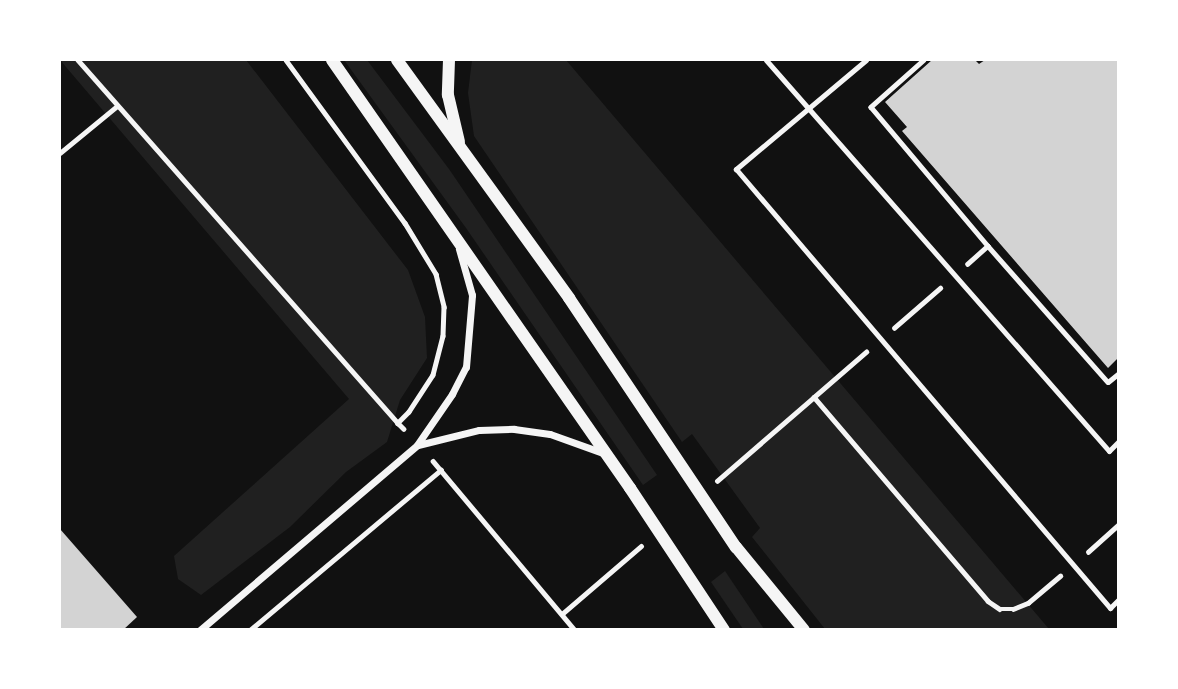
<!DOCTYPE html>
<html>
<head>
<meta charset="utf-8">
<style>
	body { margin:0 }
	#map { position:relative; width:1178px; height:689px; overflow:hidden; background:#111; font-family:"Playfair Display",serif }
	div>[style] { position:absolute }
	.green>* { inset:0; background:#202020 }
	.building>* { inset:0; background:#d3d3d3 }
	.path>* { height:4.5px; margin:-2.25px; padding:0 2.25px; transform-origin:2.25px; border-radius:2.25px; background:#f5f5f5 }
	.service>* { height:5px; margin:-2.5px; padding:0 2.5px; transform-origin:2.5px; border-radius:2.5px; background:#f5f5f5 }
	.minor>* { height:7px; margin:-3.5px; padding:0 3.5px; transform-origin:3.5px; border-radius:3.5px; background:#f5f5f5 }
	.tertiary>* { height:12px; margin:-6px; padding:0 6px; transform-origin:6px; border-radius:6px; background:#f5f5f5 }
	span { translate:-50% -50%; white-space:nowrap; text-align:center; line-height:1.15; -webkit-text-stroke:5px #fff; paint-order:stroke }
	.frame { position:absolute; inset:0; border:61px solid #fff; pointer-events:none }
</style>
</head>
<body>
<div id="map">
	<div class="green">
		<div style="clip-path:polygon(60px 60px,246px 60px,408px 270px,425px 317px,427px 358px,400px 400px,387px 442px,346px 472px,290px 527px,201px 595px,178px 579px,174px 556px,349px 399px)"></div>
		<div style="clip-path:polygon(344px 60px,367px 60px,449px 169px,657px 475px,643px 485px,466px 228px)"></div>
		<div style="clip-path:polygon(472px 60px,566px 60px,1049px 629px,825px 629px,752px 537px,760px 528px,692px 434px,682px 442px,474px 136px,468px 93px)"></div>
		<div style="clip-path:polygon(725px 571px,764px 629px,743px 629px,711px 582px)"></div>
	</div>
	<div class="building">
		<div style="clip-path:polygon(932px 60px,975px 60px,979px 64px,985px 60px,1118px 60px,1118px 358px,1108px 368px,902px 131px,907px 127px,885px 102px)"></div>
		<div style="clip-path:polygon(60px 529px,137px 617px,123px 630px,60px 630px)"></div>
	</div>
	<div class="path">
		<div style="left:78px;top:60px;width:484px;rotate:48.6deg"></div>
		<div style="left:286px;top:60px;width:202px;rotate:53.9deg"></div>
		<div style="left:405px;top:223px;width:60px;rotate:58.7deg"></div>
		<div style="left:436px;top:274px;width:34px;rotate:76deg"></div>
		<div style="left:444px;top:307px;width:29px;rotate:92deg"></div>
		<div style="left:443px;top:336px;width:40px;rotate:104.4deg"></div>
		<div style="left:433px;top:375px;width:44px;rotate:123deg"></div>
		<div style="left:409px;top:412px;width:16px;rotate:135deg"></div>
		<div style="left:398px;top:423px;width:8px;rotate:45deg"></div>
		<div style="left:924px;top:60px;width:71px;rotate:138.4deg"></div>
		<div style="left:871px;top:107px;width:182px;rotate:49.9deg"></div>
		<div style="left:988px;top:246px;width:27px;rotate:138deg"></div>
		<div style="left:60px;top:153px;width:74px;rotate:-39.5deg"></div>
		<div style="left:988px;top:246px;width:181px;rotate:48.6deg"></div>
		<div style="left:1108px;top:382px;width:13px;rotate:-39deg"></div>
		<div style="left:894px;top:328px;width:61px;rotate:-41deg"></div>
		<div style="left:814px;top:397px;width:69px;rotate:-40.9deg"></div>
		<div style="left:433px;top:461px;width:221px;rotate:50deg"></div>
		<div style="left:717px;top:481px;width:128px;rotate:-40.9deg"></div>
		<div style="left:814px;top:397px;width:268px;rotate:49.5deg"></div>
		<div style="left:988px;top:601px;width:14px;rotate:34deg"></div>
		<div style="left:1000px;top:609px;width:13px"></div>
		<div style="left:1013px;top:609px;width:16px;rotate:-22deg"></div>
		<div style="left:1028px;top:603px;width:42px;rotate:-40.2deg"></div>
		<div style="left:1088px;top:552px;width:40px;rotate:-42deg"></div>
		<div style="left:562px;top:614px;width:104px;rotate:-40.7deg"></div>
		<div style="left:250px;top:630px;width:249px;rotate:-40deg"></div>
	</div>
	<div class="service">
		<div style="left:766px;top:60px;width:520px;rotate:48.74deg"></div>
		<div style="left:1109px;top:451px;width:13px;rotate:-45deg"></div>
		<div style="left:866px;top:60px;width:170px;rotate:140deg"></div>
		<div style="left:736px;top:169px;width:577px;rotate:49.57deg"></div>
		<div style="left:1110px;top:608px;width:11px;rotate:-45deg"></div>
	</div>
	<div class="minor">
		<div style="left:418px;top:445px;width:63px;rotate:-13.8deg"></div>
		<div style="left:479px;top:430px;width:35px;rotate:-2deg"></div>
		<div style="left:514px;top:429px;width:36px;rotate:8deg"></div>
		<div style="left:550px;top:434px;width:56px;rotate:19.7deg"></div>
		<div style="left:200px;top:630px;width:285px;rotate:-40.4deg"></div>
		<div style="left:417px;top:445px;width:62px;rotate:-55.5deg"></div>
		<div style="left:452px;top:394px;width:30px;rotate:-63deg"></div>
		<div style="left:466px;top:367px;width:72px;rotate:-85.2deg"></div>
		<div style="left:472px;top:295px;width:48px;rotate:-105.8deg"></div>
	</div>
	<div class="tertiary">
		<div style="left:332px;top:60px;width:522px;rotate:55.15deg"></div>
		<div style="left:630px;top:488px;width:170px;rotate:56.5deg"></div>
		<div style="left:397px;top:60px;width:294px;rotate:54.1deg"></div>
		<div style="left:569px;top:298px;width:300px;rotate:56.2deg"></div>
		<div style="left:736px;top:547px;width:107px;rotate:50.7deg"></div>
		<div style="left:449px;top:60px;width:35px;rotate:92deg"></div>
		<div style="left:448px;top:95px;width:48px;rotate:76.8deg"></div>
	</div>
	<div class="frame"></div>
</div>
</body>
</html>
